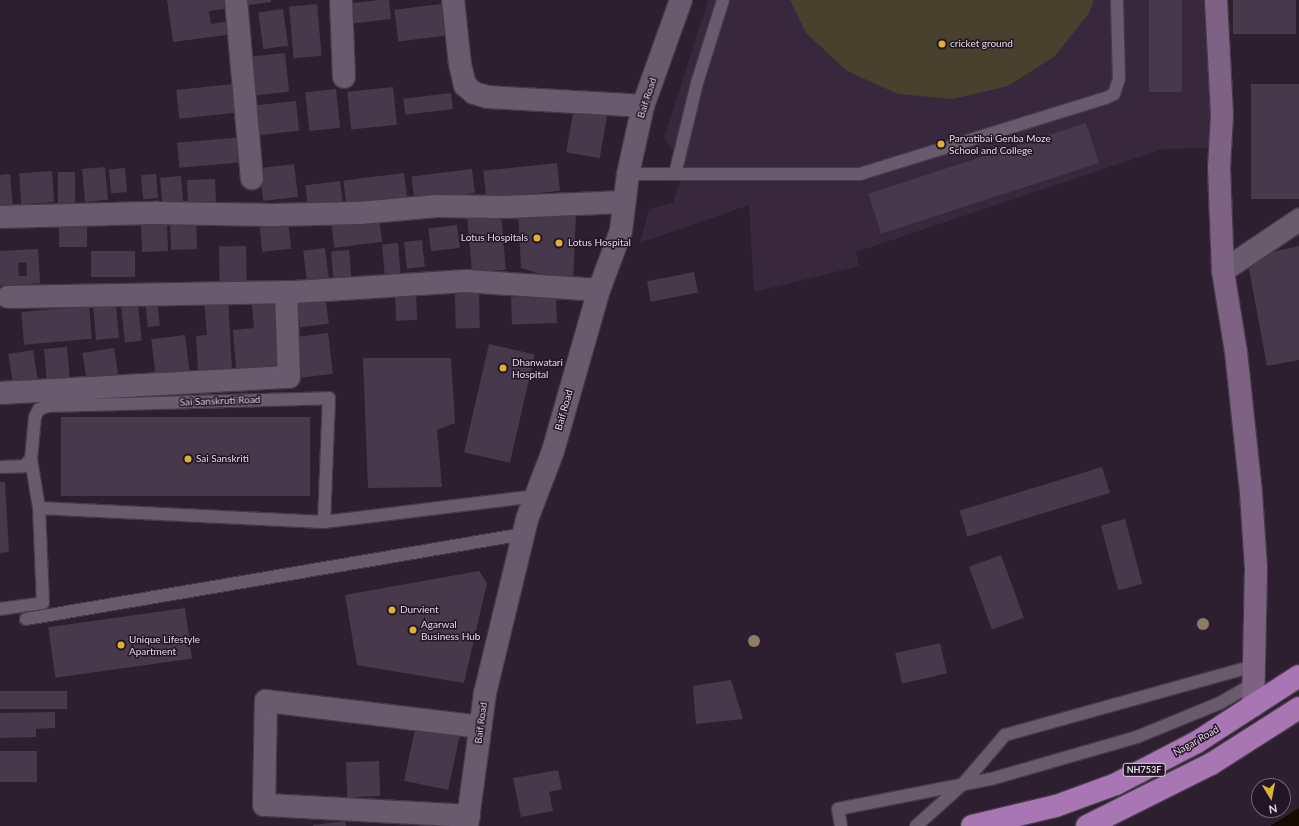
<!DOCTYPE html>
<html>
<head>
<meta charset="utf-8">
<style>
	body { margin:0 }
	#map { position:relative; width:1299px; height:826px; overflow:hidden; background:#2d1f30; font-family:Lato,sans-serif }
	div>[style] { position:absolute }
	.built>* { inset:0; background:#39273d }
	.green>* { inset:0; background:#49412d }
	.water>* { inset:0; background:#140c00 }
	.building>* { inset:0; background:#48384b; transform-origin:0 0 }
	.roads { filter:drop-shadow(1px 0 #463a49) drop-shadow(-1px 0 #463a49) drop-shadow(0 1px #463a49) drop-shadow(0 -1px #463a49) }
	.lane>* { height:12px; margin:-6px; padding:0 6px; transform-origin:6px; border-radius:6px; background:#6a5a6e }
	.street>* { height:22px; margin:-11px; padding:0 11px; transform-origin:11px; border-radius:11px; background:#6a5a6e }
	.secondary>* { height:22px; margin:-11px; padding:0 11px; transform-origin:11px; border-radius:11px; background:#7d6283 }
	.highway>* { height:22px; margin:-11px; padding:0 11px; transform-origin:11px; border-radius:11px; background:#a876b3 }
	.trees>* { width:12px; height:12px; margin:-6px; border-radius:50%; background:#8f7c64 }
	.dots>* { width:11px; height:11px; translate:-50% -50%; box-sizing:border-box; border:2px solid #231526; border-radius:50% }
	span { translate:-50% -50%; white-space:nowrap; text-align:center; line-height:1.15; -webkit-text-stroke:3px #231526; paint-order:stroke }
	.shield-label span { padding:1px 3px; background:#231526; border:1px solid; border-radius:3px; -webkit-text-stroke-width:0 }
	.shield-label { font-size:9px; color:#e1d7e3; font-weight:700 }
	.poi-label { font-size:10px; color:#e1d7e3 }
	.left { translate:0 -50%; text-align:left }
	.right { translate:-100% -50%; text-align:right }
	.street-label { font-size:10px; color:#e1d7e3 }
	.north { position:absolute; left:1251px; top:778px; width:40px; height:40px; box-sizing:border-box; background:#231526; border:1px solid #6f6372; border-radius:50%; rotate:170deg; font-size:11px; font-weight:700; line-height:16px; text-align:center; color:#e1d7e3 }
	.north::after { content:''; display:block; margin:auto; width:14px; height:18px; background:#ddb133; clip-path:polygon(50% 0,100% 100%,50% 72%,0 100%) }
</style>
</head>
<body>
<div id="map">
	<div class="built">
		<div style="clip-path:polygon(708px 0,1209px 0,1214px 148px,1163px 149px,856px 252px,859px 266px,754px 292px,749px 205px,640px 243px,649px 209px,673px 203px,685px 167px,664px 139px)"></div>
	</div>
	<div class="green">
		<div style="clip-path:polygon(790px 0,1094px 0,1089px 13px,1055px 56px,1008px 86px,953px 99px,898px 94px,847px 71px,806px 33px)"></div>
	</div>
	<div class="water">
		<div style="clip-path:polygon(1299px 808px,1299px 826px,1270px 826px)"></div>
	</div>
	<div class="building">
		<div style="clip-path:polygon(167px 0,229px 0,230px 8px,209px 11px,211px 24px,231px 21px,233px 34px,173px 42px)"></div>
		<div style="clip-path:polygon(241px 0,271px 0,271px 2px,242px 6px)"></div>
		<div style="clip-path:polygon(379px 0,389px 0,391px 19px,348px 24px,345px 4px)"></div>
		<div style="left:1149px;top:0;width:33px;height:92px"></div>
		<div style="left:1233px;top:0;width:63px;height:34px"></div>
		<div style="left:317px;top:4px;width:52px;height:28px;rotate:85deg"></div>
		<div style="left:441px;top:4px;width:32px;height:47px;rotate:83deg"></div>
		<div style="left:283px;top:9px;width:37px;height:25px;rotate:82deg"></div>
		<div style="left:285px;top:53px;width:39px;height:40px;rotate:84deg"></div>
		<div style="left:233px;top:84px;width:29px;height:57px;rotate:84deg"></div>
		<div style="left:1299px;top:84px;width:115px;height:48px;rotate:90deg"></div>
		<div style="left:393px;top:87px;width:38px;height:46px;rotate:84deg"></div>
		<div style="left:336px;top:89px;width:39px;height:31px;rotate:84deg"></div>
		<div style="left:451px;top:93px;width:16px;height:48px;rotate:83deg"></div>
		<div style="left:296px;top:101px;width:30px;height:46px;rotate:84deg"></div>
		<div style="left:574px;top:108px;width:34px;height:45px;rotate:10deg"></div>
		<div style="left:1086px;top:123px;width:42px;height:229px;rotate:72deg"></div>
		<div style="left:243px;top:137px;width:25px;height:66px;rotate:85deg"></div>
		<div style="left:557px;top:163px;width:28px;height:74px;rotate:84deg"></div>
		<div style="left:294px;top:164px;width:33px;height:35px;rotate:83deg"></div>
		<div style="left:105px;top:167px;width:33px;height:23px;rotate:85deg"></div>
		<div style="left:125px;top:168px;width:24px;height:16px;rotate:85deg"></div>
		<div style="left:472px;top:169px;width:24px;height:61px;rotate:83deg"></div>
		<div style="left:52px;top:171px;width:31px;height:33px;rotate:86deg"></div>
		<div style="left:58px;top:172px;width:17px;height:31px"></div>
		<div style="left:404px;top:173px;width:26px;height:61px;rotate:83deg"></div>
		<div style="clip-path:polygon(10px 174px,13px 207px,0 208px,0 175px)"></div>
		<div style="left:156px;top:174px;width:24px;height:15px;rotate:85deg"></div>
		<div style="left:181px;top:176px;width:25px;height:21px;rotate:85deg"></div>
		<div style="left:215px;top:179px;width:28px;height:28px;rotate:88deg"></div>
		<div style="left:340px;top:181px;width:23px;height:35px;rotate:83deg"></div>
		<div style="clip-path:polygon(518px 208px,576px 211px,573px 284px,521px 268px)"></div>
		<div style="left:501px;top:214px;width:56px;height:34px;rotate:85deg"></div>
		<div style="left:379px;top:217px;width:25px;height:48px;rotate:83deg"></div>
		<div style="left:196px;top:219px;width:30px;height:26px;rotate:88deg"></div>
		<div style="left:288px;top:219px;width:30px;height:29px;rotate:84deg"></div>
		<div style="left:59px;top:220px;width:28px;height:27px"></div>
		<div style="left:167px;top:221px;width:30px;height:26px;rotate:88deg"></div>
		<div style="left:457px;top:225px;width:23px;height:29px;rotate:83deg"></div>
		<div style="left:422px;top:240px;width:27px;height:18px;rotate:84deg"></div>
		<div style="left:398px;top:243px;width:32px;height:16px;rotate:85deg"></div>
		<div style="left:246px;top:246px;width:40px;height:27px;rotate:89deg"></div>
		<div style="clip-path:polygon(1299px 246px,1299px 360px,1267px 366px,1248px 264px,1253px 256px)"></div>
		<div style="left:325px;top:248px;width:38px;height:22px;rotate:83deg"></div>
		<div style="clip-path:polygon(evenodd,38px 249px,40px 283px,0 286px,0 251px,38px 249px,26px 262px,27px 276px,19px 276px,18px 263px,26px 262px)"></div>
		<div style="left:349px;top:250px;width:32px;height:18px;rotate:85deg"></div>
		<div style="left:135px;top:251px;width:26px;height:44px;rotate:90deg"></div>
		<div style="left:694px;top:272px;width:21px;height:48px;rotate:79deg"></div>
		<div style="left:479px;top:289px;width:39px;height:24px;rotate:89deg"></div>
		<div style="left:416px;top:291px;width:29px;height:21px;rotate:88deg"></div>
		<div style="clip-path:polygon(274px 293px,281px 365px,236px 369px,233px 330px,254px 328px,251px 295px)"></div>
		<div style="left:325px;top:293px;width:31px;height:29px;rotate:83deg"></div>
		<div style="left:556px;top:296px;width:27px;height:45px;rotate:88deg"></div>
		<div style="clip-path:polygon(228px 298px,232px 369px,198px 370px,196px 336px,207px 335px,204px 300px)"></div>
		<div style="left:157px;top:299px;width:27px;height:12px;rotate:84deg"></div>
		<div style="left:116px;top:304px;width:34px;height:23px;rotate:85deg"></div>
		<div style="left:138px;top:305px;width:36px;height:17px;rotate:84deg"></div>
		<div style="left:89px;top:306px;width:33px;height:68px;rotate:85deg"></div>
		<div style="left:328px;top:333px;width:41px;height:37px;rotate:83deg"></div>
		<div style="left:185px;top:335px;width:39px;height:34px;rotate:83deg"></div>
		<div style="left:489px;top:344px;width:47px;height:111px;rotate:13deg"></div>
		<div style="left:67px;top:347px;width:38px;height:23px;rotate:85deg"></div>
		<div style="left:114px;top:348px;width:26px;height:32px;rotate:81deg"></div>
		<div style="left:33px;top:350px;width:37px;height:25px;rotate:81deg"></div>
		<div style="clip-path:polygon(363px 358px,451px 358px,455px 423px,437px 430px,442px 487px,368px 488px)"></div>
		<div style="left:310px;top:417px;width:79px;height:249px;rotate:90deg"></div>
		<div style="left:1102px;top:467px;width:27px;height:149px;rotate:73deg"></div>
		<div style="clip-path:polygon(0 482px,5px 482px,9px 552px,0 553px)"></div>
		<div style="left:1125px;top:519px;width:67px;height:25px;rotate:75deg"></div>
		<div style="left:1001px;top:555px;width:67px;height:34px;rotate:70deg"></div>
		<div style="clip-path:polygon(479px 571px,487px 583px,464px 683px,357px 665px,345px 595px)"></div>
		<div style="left:185px;top:608px;width:51px;height:138px;rotate:82deg"></div>
		<div style="left:940px;top:643px;width:31px;height:46px;rotate:77deg"></div>
		<div style="clip-path:polygon(731px 680px,743px 719px,696px 724px,693px 686px)"></div>
		<div style="left:67px;top:691px;width:18px;height:67px;rotate:90deg"></div>
		<div style="clip-path:polygon(55px 712px,55px 728px,36px 729px,36px 737px,0 738px,0 713px)"></div>
		<div style="left:417px;top:720px;width:45px;height:62px;rotate:12deg"></div>
		<div style="left:0;top:751px;width:37px;height:31px"></div>
		<div style="left:379px;top:761px;width:35px;height:33px;rotate:88deg"></div>
		<div style="clip-path:polygon(558px 770px,562px 789px,549px 792px,553px 811px,521px 817px,513px 778px)"></div>
		<div style="clip-path:polygon(345px 821px,346px 826px,313px 826px,313px 825px)"></div>
	</div>
	<div class="roads">
		<div class="lane">
			<div style="left:628px;top:174px;width:232px"></div>
			<div style="left:860px;top:174px;width:257px;rotate:-17.2deg"></div>
			<div style="left:1106px;top:98px;width:9px;rotate:-27deg"></div>
			<div style="left:1114px;top:94px;width:16px;rotate:-72deg"></div>
			<div style="left:1119px;top:79px;width:79px;rotate:-91.5deg"></div>
			<div style="left:675px;top:174px;width:94px;rotate:-76.4deg"></div>
			<div style="left:697px;top:83px;width:87px;rotate:-72.6deg"></div>
			<div style="left:0;top:467px;width:24px;rotate:-2deg"></div>
			<div style="left:24px;top:466px;width:10px;rotate:-45deg"></div>
			<div style="left:31px;top:459px;width:42px;rotate:-84.6deg"></div>
			<div style="left:35px;top:417px;width:9px;rotate:-63deg"></div>
			<div style="left:39px;top:409px;width:9px;rotate:-18deg"></div>
			<div style="left:48px;top:406px;width:281px;rotate:-1.6deg"></div>
			<div style="left:329px;top:398px;width:124px;rotate:92.3deg"></div>
			<div style="left:39px;top:508px;width:285px;rotate:2.8deg"></div>
			<div style="left:324px;top:522px;width:214px;rotate:-7deg"></div>
			<div style="left:0;top:609px;width:43px;rotate:-7.9deg"></div>
			<div style="left:43px;top:603px;width:95px;rotate:-92.4deg"></div>
			<div style="left:39px;top:508px;width:50px;rotate:-99.3deg"></div>
			<div style="left:26px;top:619px;width:505px;rotate:-9.69deg"></div>
			<div style="left:841px;top:826px;width:17px;rotate:-100deg"></div>
			<div style="left:838px;top:809px;width:156px;rotate:-11.1deg"></div>
			<div style="left:991px;top:779px;width:152px;rotate:-16deg"></div>
			<div style="left:1137px;top:737px;width:90px;rotate:-22.3deg"></div>
			<div style="left:1220px;top:703px;width:38px;rotate:-30deg"></div>
			<div style="left:916px;top:826px;width:63px;rotate:-41.8deg"></div>
			<div style="left:963px;top:784px;width:65px;rotate:-49.4deg"></div>
			<div style="left:1005px;top:735px;width:257px;rotate:-15.5deg"></div>
		</div>
		<div class="street">
			<div style="left:236px;top:0;width:179px;rotate:84.9deg"></div>
			<div style="left:341px;top:0;width:77px;rotate:87.8deg"></div>
			<div style="left:453px;top:0;width:64px;rotate:83.8deg"></div>
			<div style="left:460px;top:64px;width:22px;rotate:77deg"></div>
			<div style="left:465px;top:85px;width:12px;rotate:42deg"></div>
			<div style="left:474px;top:93px;width:15px;rotate:16deg"></div>
			<div style="left:488px;top:97px;width:155px;rotate:3.3deg"></div>
			<div style="left:0;top:217px;width:158px;rotate:-1.5deg"></div>
			<div style="left:158px;top:213px;width:115px;rotate:1deg"></div>
			<div style="left:273px;top:215px;width:87px;rotate:-1.3deg"></div>
			<div style="left:360px;top:213px;width:77px;rotate:-5.2deg"></div>
			<div style="left:437px;top:206px;width:68px;rotate:0.8deg"></div>
			<div style="left:505px;top:207px;width:119px;rotate:-2.4deg"></div>
			<div style="left:1223px;top:271px;width:92px;rotate:-33.9deg"></div>
			<div style="left:8px;top:297px;width:287px;rotate:-1deg"></div>
			<div style="left:295px;top:292px;width:171px;rotate:-3.7deg"></div>
			<div style="left:466px;top:281px;width:133px;rotate:3.9deg"></div>
			<div style="left:0;top:393px;width:289px;rotate:-3.2deg"></div>
			<div style="left:289px;top:377px;width:85px;rotate:-92deg"></div>
			<div style="left:469px;top:816px;width:205px;rotate:-176.9deg"></div>
			<div style="left:264px;top:805px;width:104px;rotate:-88.9deg"></div>
			<div style="left:266px;top:701px;width:216px;rotate:6.9deg"></div>
			<div style="left:467px;top:826px;width:134px;rotate:-82.3deg"></div>
			<div style="left:485px;top:693px;width:179px;rotate:-76.4deg"></div>
			<div style="left:527px;top:519px;width:73px;rotate:-69.1deg"></div>
			<div style="left:553px;top:451px;width:167px;rotate:-74.1deg"></div>
			<div style="left:599px;top:290px;width:63px;rotate:-69.6deg"></div>
			<div style="left:621px;top:231px;width:57px;rotate:-83deg"></div>
			<div style="left:628px;top:174px;width:70px;rotate:-77.6deg"></div>
			<div style="left:643px;top:106px;width:113px;rotate:-70.3deg"></div>
		</div>
		<div class="secondary">
			<div style="left:1216px;top:0;width:115px;rotate:87deg"></div>
			<div style="left:1222px;top:115px;width:53px;rotate:93.2deg"></div>
			<div style="left:1219px;top:168px;width:103px;rotate:87.8deg"></div>
			<div style="left:1223px;top:271px;width:82px;rotate:80.9deg"></div>
			<div style="left:1236px;top:352px;width:142px;rotate:83.9deg"></div>
			<div style="left:1251px;top:493px;width:75px;rotate:86.2deg"></div>
			<div style="left:1256px;top:568px;width:138px;rotate:91.2deg"></div>
		</div>
		<div class="highway">
			<div style="left:972px;top:826px;width:86px;rotate:-13.4deg"></div>
			<div style="left:1056px;top:806px;width:64px;rotate:-20.1deg"></div>
			<div style="left:1116px;top:784px;width:91px;rotate:-27.4deg"></div>
			<div style="left:1197px;top:742px;width:121px;rotate:-32.9deg"></div>
			<div style="left:1087px;top:826px;width:139px;rotate:-26.6deg"></div>
			<div style="left:1211px;top:764px;width:104px;rotate:-32.5deg"></div>
		</div>
	</div>
	<div class="trees">
		<div style="left:1203px;top:624px"></div>
		<div style="left:754px;top:641px"></div>
	</div>
	<div class="dots">
		<div style="left:942px;top:44px;background:#ddb133"></div>
		<div style="left:941px;top:144px;background:#ddb133"></div>
		<div style="left:537px;top:238px;background:#ddb133"></div>
		<div style="left:559px;top:243px;background:#ddb133"></div>
		<div style="left:503px;top:368px;background:#ddb133"></div>
		<div style="left:188px;top:459px;background:#ddb133"></div>
		<div style="left:392px;top:610px;background:#ddb133"></div>
		<div style="left:413px;top:630px;background:#ddb133"></div>
		<div style="left:121px;top:645px;background:#ddb133"></div>
	</div>
	<div class="shield-label">
		<span style="left:1144px;top:770px">NH753F</span>
	</div>
	<div class="poi-label">
		<span class="left" style="left:950px;top:44px">cricket ground</span>
		<span class="left" style="left:949px;top:144px">Parvatibai Genba Moze<br>School and College</span>
		<span class="right" style="left:528px;top:238px">Lotus Hospitals</span>
		<span class="left" style="left:568px;top:243px">Lotus Hospital</span>
		<span class="left" style="left:512px;top:368px">Dhanwatari<br>Hospital</span>
		<span class="left" style="left:196px;top:459px">Sai Sanskriti</span>
		<span class="left" style="left:400px;top:610px">Durvient</span>
		<span class="left" style="left:421px;top:630px">Agarwal<br>Business Hub</span>
		<span class="left" style="left:129px;top:645px">Unique Lifestyle<br>Apartment</span>
	</div>
	<div class="street-label">
		<span style="left:647px;top:98px;rotate:-72deg">Baif Road</span>
		<span style="left:220px;top:401px;rotate:-2deg">Sai Sanskruti Road</span>
		<span style="left:564px;top:410px;rotate:-74deg">Baif Road</span>
		<span style="left:481px;top:723px;rotate:-82deg">Baif Road</span>
		<span style="left:1196px;top:741px;rotate:-30deg">Nagar Road</span>
	</div>
	<div class="north">N</div>
</div>
</body>
</html>
